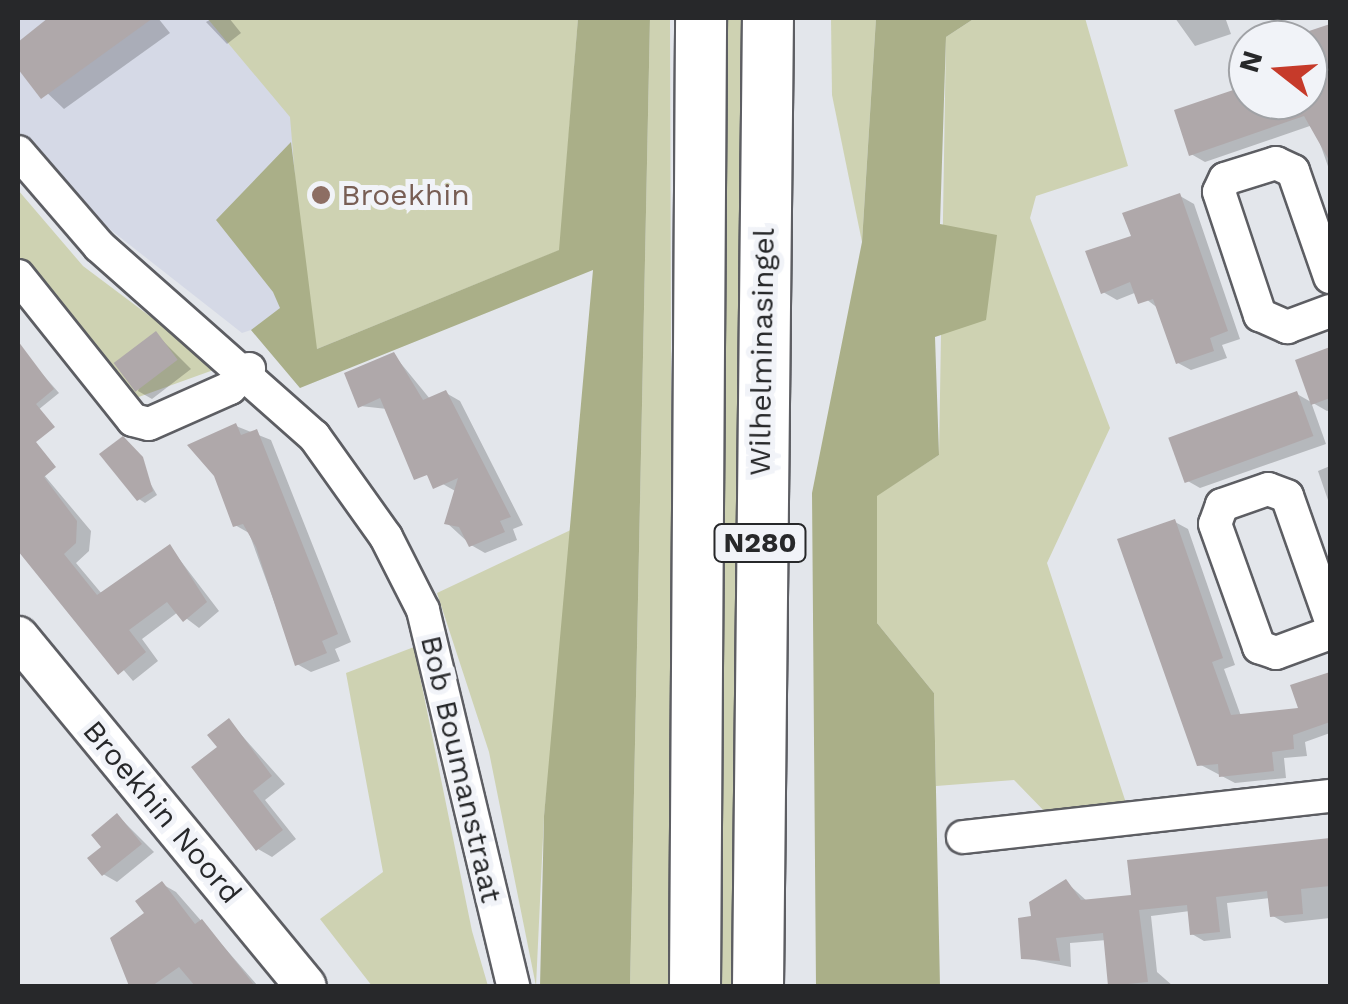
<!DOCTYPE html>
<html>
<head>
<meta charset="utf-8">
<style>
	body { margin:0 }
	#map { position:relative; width:1348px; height:1004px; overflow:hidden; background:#e3e6eb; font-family:"Work Sans",sans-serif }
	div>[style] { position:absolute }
	.built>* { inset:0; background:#d5d9e6 }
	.green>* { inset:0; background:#ced2b2; transform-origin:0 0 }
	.forest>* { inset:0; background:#aaaf88 }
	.shadow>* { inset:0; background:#0003 }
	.building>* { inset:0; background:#afa8aa; transform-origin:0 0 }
	.roads { filter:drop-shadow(2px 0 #5d5e63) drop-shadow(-2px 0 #5d5e63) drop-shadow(0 2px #5d5e63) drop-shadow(0 -2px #5d5e63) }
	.minor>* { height:32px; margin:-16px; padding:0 16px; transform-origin:16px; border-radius:16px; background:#fff }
	.tertiary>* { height:40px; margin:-20px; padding:0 20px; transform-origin:20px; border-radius:20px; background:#fff }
	.primary>* { height:50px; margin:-25px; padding:0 25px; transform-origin:25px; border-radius:25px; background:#fff }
	.dots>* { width:28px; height:28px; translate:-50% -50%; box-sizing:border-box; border:5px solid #f1f3f8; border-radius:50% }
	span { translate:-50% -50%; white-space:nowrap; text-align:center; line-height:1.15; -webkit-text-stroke:10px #f1f3f8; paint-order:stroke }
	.shield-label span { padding:2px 8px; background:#f1f3f8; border:2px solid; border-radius:8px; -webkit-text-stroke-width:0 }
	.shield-label { font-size:28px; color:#27282a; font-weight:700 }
	.education-label { font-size:30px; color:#785e54 }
	.left { translate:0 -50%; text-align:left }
	.street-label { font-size:30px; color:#27282a }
	.frame { position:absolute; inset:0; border:20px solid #27282a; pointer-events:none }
	.north { position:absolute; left:1228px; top:20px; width:100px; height:100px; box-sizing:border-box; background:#f1f3f8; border:2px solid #a0a2a6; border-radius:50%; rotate:287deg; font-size:28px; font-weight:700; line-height:40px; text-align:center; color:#27282a }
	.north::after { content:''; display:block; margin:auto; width:35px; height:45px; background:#c63a2a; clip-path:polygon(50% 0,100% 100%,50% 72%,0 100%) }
</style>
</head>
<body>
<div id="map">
	<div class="built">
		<div style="clip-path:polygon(18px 18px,578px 18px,300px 388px,251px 330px,242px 333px,112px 231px,33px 153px,18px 133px)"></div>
	</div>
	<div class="green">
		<div style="clip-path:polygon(207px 18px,578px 18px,560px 250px,317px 349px,309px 345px,290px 117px)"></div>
		<div style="clip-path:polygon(650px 18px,670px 18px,673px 986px,630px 986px)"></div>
		<div style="left:716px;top:18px;width:29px;height:968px"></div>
		<div style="clip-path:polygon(831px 18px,876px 18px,862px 242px,832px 95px)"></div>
		<div style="clip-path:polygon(975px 18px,1085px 18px,1128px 166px,1036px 196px,1030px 218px,1110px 428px,1047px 563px,1127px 806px,1049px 816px,1014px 780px,936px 786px,934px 693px,877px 623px,877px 495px,939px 455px,946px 37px)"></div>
		<div style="clip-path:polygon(18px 190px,83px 266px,219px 368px,133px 399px,18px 258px)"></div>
		<div style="clip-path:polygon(575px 528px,544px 816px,536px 986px,489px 752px,437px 593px)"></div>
		<div style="clip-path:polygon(414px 647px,472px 931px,488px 986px,372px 986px,320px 919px,383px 872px,346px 673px)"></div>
	</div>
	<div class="forest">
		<div style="clip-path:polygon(578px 18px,650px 18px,630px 986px,540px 986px,544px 816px,593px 270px,300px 388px,251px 330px,280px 308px,273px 292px,216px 220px,291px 142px,317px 349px,559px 250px)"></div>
		<div style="clip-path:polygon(876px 18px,975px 18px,946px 37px,940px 224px,997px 235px,986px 320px,935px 337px,939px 455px,877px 496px,877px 623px,934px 693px,940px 986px,816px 986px,812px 493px,862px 242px)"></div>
	</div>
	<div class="shadow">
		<div style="clip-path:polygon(52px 18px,158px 18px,170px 33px,64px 109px,18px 65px,18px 45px)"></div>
		<div style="clip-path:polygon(213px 18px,229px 18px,241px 33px,227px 44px,206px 22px)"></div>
		<div style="clip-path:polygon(1175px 18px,1234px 18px,1226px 20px,1231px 34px,1195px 46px)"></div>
		<div style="clip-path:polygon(1330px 27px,1330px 85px,1316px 77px,1330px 119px,1205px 162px,1191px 154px,1177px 112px,1248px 88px,1248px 100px,1308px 100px,1303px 36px)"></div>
		<div style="clip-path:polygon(1330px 127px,1330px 172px,1316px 132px)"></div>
		<div style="clip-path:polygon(1180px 196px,1194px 204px,1240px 339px,1222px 345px,1227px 358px,1191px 370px,1178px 363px,1159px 309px,1137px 292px,1117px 300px,1103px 292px,1134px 238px)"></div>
		<div style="clip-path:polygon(156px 334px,191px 369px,152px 399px,138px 391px)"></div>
		<div style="clip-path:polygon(1330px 350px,1330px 410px,1327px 411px,1313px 403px,1298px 361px)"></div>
		<div style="clip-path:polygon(394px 355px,430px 399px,446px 393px,460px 401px,523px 525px,513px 529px,517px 540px,485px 553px,471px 545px,447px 523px,457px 492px,411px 466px,387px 409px,360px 406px)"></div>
		<div style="clip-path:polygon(30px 360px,59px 393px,38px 410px,18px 387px,18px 369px)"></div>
		<div style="clip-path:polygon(1297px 394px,1311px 402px,1326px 444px,1200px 488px,1186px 480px)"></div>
		<div style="clip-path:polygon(236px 426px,271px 440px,351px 642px,335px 649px,340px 661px,311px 672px,297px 664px,249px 533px,235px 525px)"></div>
		<div style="clip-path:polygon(125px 440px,157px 495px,145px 503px,139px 499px)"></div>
		<div style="clip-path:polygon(18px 444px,91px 531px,89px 551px,76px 563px,102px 594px,170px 547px,219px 611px,199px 628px,178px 612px,142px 639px,158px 661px,133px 681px,18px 546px)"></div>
		<div style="clip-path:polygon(1330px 466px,1330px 506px,1318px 471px)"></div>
		<div style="clip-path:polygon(1175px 522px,1188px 529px,1235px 665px,1224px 669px,1241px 716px,1302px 710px,1293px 687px,1330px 674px,1330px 733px,1305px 742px,1307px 756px,1284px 758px,1286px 778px,1235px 783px,1199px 764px)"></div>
		<div style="clip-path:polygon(229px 721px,285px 784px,265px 800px,296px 839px,272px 857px,258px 849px)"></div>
		<div style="clip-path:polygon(118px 816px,154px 852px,117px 882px,103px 874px)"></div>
		<div style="clip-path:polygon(1330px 841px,1330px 918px,1285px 923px,1273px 916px,1270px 898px,1227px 903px,1231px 938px,1204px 941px,1192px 934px,1190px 911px,1151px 916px,1157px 972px,1173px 986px,1114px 986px,1107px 940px,1070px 943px,1071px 967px,1024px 958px,1034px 919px,1066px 882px,1088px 902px,1134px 897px,1130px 862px)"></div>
		<div style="clip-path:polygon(162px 884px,176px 892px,258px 986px,132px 986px,113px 939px,147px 914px)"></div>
	</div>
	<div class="building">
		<div style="clip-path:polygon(48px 18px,153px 18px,41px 99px,18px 69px,18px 42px)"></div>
		<div style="clip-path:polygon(1330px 24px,1330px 162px,1304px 116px,1189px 156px,1174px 110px,1248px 85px,1248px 100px,1308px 100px,1308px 40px,1300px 34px)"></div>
		<div style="clip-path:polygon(1180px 193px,1228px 331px,1210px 338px,1214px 351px,1176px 364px,1153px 299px,1138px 304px,1130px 282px,1101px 294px,1085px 251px,1131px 236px,1122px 213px)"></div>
		<div style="left:156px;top:331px;width:36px;height:53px;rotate:53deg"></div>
		<div style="clip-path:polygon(18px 341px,54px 389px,36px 404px,55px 427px,36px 442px,56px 467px,44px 477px,77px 521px,76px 543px,64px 554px,97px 595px,170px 544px,207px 602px,183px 622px,167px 602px,129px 630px,146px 652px,118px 675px,18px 551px)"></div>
		<div style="clip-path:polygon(1330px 347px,1330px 398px,1311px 405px,1295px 360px)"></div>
		<div style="clip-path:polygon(394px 352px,423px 400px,446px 390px,511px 517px,500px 521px,505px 532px,469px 547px,459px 527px,444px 524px,458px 478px,433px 489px,427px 475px,414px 480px,380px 398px,358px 408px,344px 373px)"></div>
		<div style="left:1297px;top:391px;width:48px;height:137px;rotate:70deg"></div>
		<div style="clip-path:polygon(236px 423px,241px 435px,257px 429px,338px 634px,322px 641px,327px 653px,295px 666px,256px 547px,243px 524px,233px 527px,214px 476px,187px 445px)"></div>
		<div style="clip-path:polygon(123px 436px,143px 457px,153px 491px,137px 501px,99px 454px)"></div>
		<div style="clip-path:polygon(1175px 519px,1223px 658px,1212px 662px,1231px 715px,1298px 708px,1290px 685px,1330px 672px,1330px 722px,1293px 735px,1294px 749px,1272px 752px,1274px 771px,1219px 777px,1218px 764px,1197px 766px,1117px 539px)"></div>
		<div style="clip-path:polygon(229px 718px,272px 776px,253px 791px,283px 830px,256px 851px,191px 767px,217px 747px,207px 735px)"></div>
		<div style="clip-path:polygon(117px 813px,142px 844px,102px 876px,87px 858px,101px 847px,91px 835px)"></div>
		<div style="clip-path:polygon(1330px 838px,1330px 886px,1301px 889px,1303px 914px,1270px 917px,1267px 891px,1216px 897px,1220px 932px,1190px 935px,1187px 905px,1139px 910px,1148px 982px,1108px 986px,1103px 933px,1056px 938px,1060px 961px,1021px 959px,1018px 918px,1031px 916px,1029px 902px,1066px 879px,1081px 900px,1131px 895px,1127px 860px)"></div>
		<div style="clip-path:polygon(162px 881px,195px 924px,202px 919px,255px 986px,195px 986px,179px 967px,152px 986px,129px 986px,110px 938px,144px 913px,135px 901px)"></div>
	</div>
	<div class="roads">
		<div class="minor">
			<div style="left:18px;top:152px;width:124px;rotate:49.2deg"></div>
			<div style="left:99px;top:246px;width:287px;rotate:41.5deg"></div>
			<div style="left:314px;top:436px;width:124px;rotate:54.5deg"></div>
			<div style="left:386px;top:537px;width:82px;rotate:63.1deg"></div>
			<div style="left:423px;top:610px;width:387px;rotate:76.5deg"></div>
			<div style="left:18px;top:276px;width:184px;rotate:51.4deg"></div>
			<div style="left:133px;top:420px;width:16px;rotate:14deg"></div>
			<div style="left:149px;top:424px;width:89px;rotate:-24deg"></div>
			<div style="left:230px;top:388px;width:27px;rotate:-45deg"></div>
			<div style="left:1330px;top:277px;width:112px;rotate:-109.2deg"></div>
			<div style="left:1293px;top:171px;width:19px;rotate:-155deg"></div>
			<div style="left:1276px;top:163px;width:53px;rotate:162.6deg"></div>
			<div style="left:1225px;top:179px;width:14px;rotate:115deg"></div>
			<div style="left:1219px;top:192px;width:130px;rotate:71.6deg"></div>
			<div style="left:1260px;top:315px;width:30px;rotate:24deg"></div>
			<div style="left:1287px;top:327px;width:46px;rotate:-20.4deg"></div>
			<div style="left:1330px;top:618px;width:129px;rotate:-109.4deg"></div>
			<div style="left:1287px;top:496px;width:20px;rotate:-160deg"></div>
			<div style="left:1268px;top:489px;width:49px;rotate:160.8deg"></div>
			<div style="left:1222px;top:505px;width:20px;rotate:110deg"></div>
			<div style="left:1215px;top:524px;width:131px;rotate:70.3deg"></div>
			<div style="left:1259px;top:647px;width:18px;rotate:19deg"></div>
			<div style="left:1276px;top:653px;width:58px;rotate:-20.3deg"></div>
			<div style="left:963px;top:837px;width:369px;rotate:-6.4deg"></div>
		</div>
		<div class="tertiary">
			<div style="left:18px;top:637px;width:452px;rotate:50.5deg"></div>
		</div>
		<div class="primary">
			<div style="left:695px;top:986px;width:968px;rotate:-89.64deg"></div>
			<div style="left:758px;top:986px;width:968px;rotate:-89.41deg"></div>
		</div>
	</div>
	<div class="dots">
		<div style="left:321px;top:195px;background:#8d6e63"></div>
	</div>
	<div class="shield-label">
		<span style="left:760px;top:543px">N280</span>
	</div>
	<div class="education-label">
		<span class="left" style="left:341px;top:195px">Broekhin</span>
	</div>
	<div class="street-label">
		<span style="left:762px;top:352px;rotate:-89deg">Wilhelminasingel</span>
		<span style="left:461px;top:769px;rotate:77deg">Bob Boumanstraat</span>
		<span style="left:162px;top:812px;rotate:50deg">Broekhin Noord</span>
	</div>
	<div class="frame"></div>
	<div class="north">N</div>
</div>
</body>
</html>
